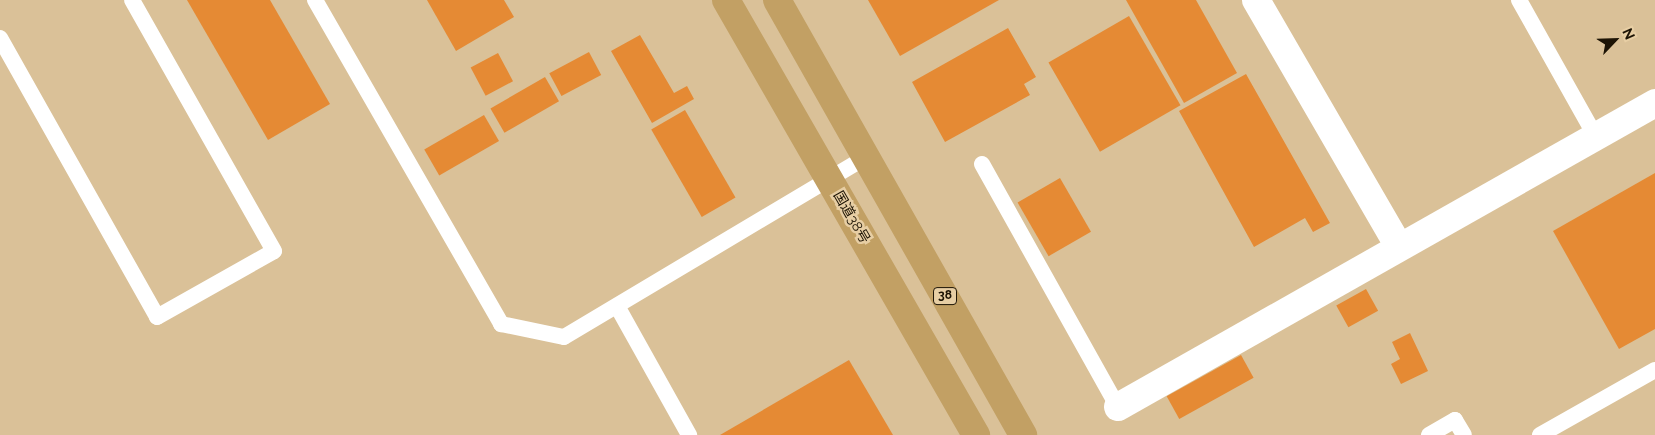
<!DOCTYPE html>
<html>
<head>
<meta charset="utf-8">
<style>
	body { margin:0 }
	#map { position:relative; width:1655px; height:435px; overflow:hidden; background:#dac198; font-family:Raleway,"Noto Sans JP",sans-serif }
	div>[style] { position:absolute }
	.building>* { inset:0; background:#e58a34; transform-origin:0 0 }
	.service>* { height:16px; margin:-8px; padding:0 8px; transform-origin:8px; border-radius:8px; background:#fff }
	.minor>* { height:28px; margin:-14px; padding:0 14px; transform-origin:14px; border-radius:14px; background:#fff }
	.trunk>* { height:28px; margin:-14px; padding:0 14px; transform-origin:14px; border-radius:14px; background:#c2a064 }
	span { translate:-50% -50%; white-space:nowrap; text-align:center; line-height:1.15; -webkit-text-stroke:5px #e7cea4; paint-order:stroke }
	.shield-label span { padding:1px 4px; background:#e7cea4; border:1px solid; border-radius:4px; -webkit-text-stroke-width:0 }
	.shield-label { font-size:12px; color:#1d1405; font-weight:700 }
	.street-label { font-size:14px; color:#1d1405 }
	.north { position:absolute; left:1590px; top:15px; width:50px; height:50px; -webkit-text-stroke:4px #e7cea4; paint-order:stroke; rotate:66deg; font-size:14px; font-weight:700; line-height:20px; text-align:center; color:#1d1405 }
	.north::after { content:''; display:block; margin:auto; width:18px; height:22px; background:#1d1405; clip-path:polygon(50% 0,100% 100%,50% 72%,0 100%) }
</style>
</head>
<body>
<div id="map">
	<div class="building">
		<div style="clip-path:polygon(187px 0,270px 0,330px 104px,268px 140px)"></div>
		<div style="clip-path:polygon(427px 0,504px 0,514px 17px,456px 51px)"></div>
		<div style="clip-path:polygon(868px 0,999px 0,900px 56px)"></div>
		<div style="clip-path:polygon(1126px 0,1196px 0,1237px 73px,1184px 103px)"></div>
		<div style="left:1129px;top:16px;width:103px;height:93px;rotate:60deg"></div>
		<div style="clip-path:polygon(1008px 28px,1036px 77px,1024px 84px,1030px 95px,945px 142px,912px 82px)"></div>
		<div style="clip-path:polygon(640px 35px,674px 93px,687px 86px,694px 99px,652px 123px,611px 51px)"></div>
		<div style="left:589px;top:52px;width:26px;height:45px;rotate:62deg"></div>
		<div style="left:498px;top:53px;width:32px;height:31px;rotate:62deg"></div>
		<div style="clip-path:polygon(1246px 74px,1330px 223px,1313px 232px,1305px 218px,1254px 247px,1179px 111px)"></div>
		<div style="left:545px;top:77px;width:28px;height:63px;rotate:60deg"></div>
		<div style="left:685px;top:110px;width:101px;height:39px;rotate:60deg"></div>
		<div style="left:484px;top:115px;width:30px;height:69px;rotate:60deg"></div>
		<div style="clip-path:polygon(1655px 173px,1655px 329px,1619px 349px,1553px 231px)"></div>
		<div style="left:1060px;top:178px;width:62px;height:49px;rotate:60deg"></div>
		<div style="left:1366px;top:289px;width:25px;height:34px;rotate:61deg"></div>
		<div style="clip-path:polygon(1410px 333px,1428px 371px,1401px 384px,1391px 364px,1400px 359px,1392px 342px)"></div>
		<div style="left:1241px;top:355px;width:26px;height:85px;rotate:61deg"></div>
		<div style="clip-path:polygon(849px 360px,893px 435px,720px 435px)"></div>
	</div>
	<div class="service">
		<div style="left:315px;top:0;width:374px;rotate:60.1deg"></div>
		<div style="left:501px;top:324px;width:64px;rotate:11.7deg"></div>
		<div style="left:564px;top:337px;width:352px;rotate:-30.8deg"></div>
		<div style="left:1519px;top:0;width:157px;rotate:60.7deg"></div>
		<div style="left:0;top:38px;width:320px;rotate:60.6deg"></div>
		<div style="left:157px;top:317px;width:134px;rotate:-29.4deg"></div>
		<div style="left:274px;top:251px;width:288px;rotate:-119.5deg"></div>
		<div style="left:982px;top:164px;width:278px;rotate:60.8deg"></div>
		<div style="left:617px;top:306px;width:148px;rotate:60.8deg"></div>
		<div style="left:1429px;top:435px;width:30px;rotate:-30deg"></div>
		<div style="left:1455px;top:420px;width:17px;rotate:59deg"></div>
		<div style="left:1540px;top:435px;width:132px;rotate:-29.5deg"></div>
	</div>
	<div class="minor">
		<div style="left:1256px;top:0;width:285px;rotate:59.9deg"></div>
		<div style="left:1118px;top:407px;width:617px;rotate:-29.51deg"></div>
	</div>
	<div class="trunk">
		<div style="left:726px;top:0;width:502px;rotate:60.11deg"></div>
		<div style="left:777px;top:0;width:500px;rotate:60.5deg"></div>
	</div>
	<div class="shield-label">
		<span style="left:945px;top:296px">38</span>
	</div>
	<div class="street-label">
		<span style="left:852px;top:217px;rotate:60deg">国道38号</span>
	</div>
	<div class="north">N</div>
</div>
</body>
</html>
